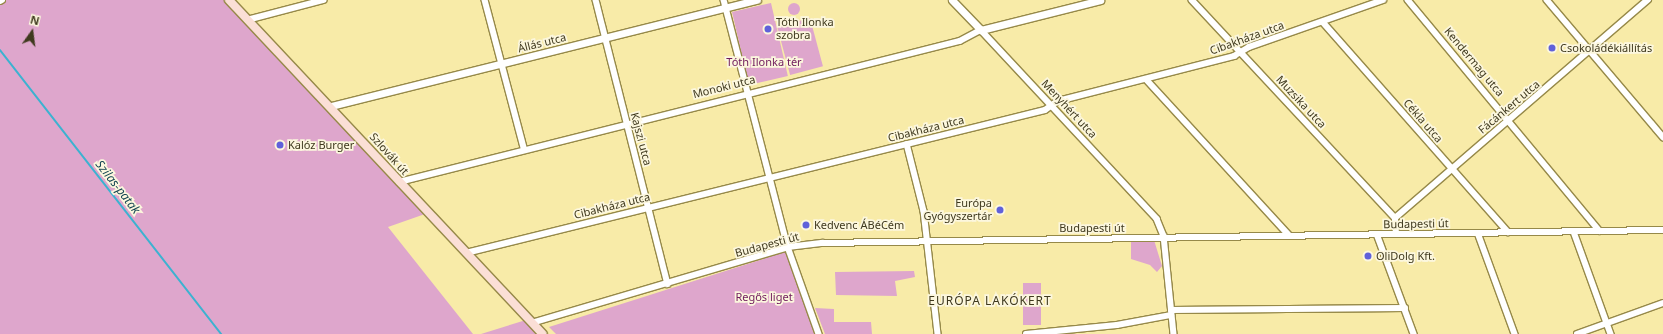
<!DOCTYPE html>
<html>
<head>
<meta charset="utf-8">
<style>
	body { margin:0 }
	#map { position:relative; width:1663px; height:334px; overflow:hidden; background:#f8eba8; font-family:"Noto Sans",sans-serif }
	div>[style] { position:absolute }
	.green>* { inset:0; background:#dea6cc; transform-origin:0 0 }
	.round { border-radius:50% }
	.stream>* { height:2px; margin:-1px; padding:0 1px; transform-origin:1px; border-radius:1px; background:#3cb2d0 }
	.roads { filter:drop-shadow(1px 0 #968949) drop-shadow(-1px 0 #968949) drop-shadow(0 1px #968949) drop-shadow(0 -1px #968949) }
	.minor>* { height:5.5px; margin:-2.75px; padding:0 2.75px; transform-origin:2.75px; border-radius:2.75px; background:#fff }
	.tertiary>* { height:7px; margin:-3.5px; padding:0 3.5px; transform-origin:3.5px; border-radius:3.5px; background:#fff }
	.secondary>* { height:8px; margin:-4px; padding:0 4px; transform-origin:4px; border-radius:4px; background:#fbdfd6 }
	.dots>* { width:11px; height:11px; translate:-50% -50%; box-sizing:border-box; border:2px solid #fcf7de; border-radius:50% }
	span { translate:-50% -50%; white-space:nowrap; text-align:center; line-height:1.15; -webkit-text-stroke:3.5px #fcf7de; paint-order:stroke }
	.poi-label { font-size:11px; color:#3f391e }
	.left { translate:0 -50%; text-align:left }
	.right { translate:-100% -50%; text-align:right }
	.street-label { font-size:11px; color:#3f391e }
	.park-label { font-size:11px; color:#6f1a5c }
	.water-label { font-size:12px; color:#144653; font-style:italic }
	.neighbourhood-label { font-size:12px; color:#3f391e; letter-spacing:1px }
	.north { position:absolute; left:12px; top:12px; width:40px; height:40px; -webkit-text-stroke:3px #fcf7de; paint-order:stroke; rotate:14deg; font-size:11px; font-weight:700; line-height:16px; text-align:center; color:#3f391e }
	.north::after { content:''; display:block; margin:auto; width:14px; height:18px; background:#3f391e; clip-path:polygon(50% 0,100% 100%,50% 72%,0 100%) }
</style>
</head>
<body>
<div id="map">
	<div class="green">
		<div style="clip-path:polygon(7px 0,225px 0,425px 214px,388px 227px,473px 334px,0 334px,0 2px)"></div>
		<div class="round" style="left:788px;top:3px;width:12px;height:12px"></div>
		<div style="left:771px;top:3px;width:75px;height:40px;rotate:77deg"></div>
		<div style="left:810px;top:18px;width:50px;height:34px;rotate:75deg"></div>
		<div style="clip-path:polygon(1131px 240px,1154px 240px,1162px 266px,1157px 272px,1150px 265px,1131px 259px)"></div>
		<div style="clip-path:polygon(788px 251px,815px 334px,556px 334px,549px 327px)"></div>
		<div style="clip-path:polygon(914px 271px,915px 277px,895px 281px,897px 296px,836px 295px,835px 272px)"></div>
		<div style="left:1023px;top:283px;width:18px;height:42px"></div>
		<div style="clip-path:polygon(815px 308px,834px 309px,834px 322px,871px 322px,872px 334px,825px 334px)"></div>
		<div style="clip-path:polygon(526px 320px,539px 334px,481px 334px)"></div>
	</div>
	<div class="stream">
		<div style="left:0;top:50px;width:360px;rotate:52.1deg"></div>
	</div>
	<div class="roads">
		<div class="minor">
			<div style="left:485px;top:0;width:153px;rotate:75.2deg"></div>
			<div style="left:596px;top:0;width:293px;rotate:75.8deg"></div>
			<div style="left:724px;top:0;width:255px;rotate:75.5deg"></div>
			<div style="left:788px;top:247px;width:92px;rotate:70.4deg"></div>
			<div style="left:1192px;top:0;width:298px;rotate:47deg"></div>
			<div style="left:1408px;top:0;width:300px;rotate:50.3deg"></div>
			<div style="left:1547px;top:0;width:180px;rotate:49.7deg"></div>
			<div style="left:0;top:1px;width:2px;rotate:-27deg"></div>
			<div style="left:247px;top:20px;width:79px;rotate:-14.7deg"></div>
			<div style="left:1323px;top:22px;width:280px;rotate:48.6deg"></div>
			<div style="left:1147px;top:80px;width:210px;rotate:47.5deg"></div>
			<div style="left:907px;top:144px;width:69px;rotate:75.8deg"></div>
			<div style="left:924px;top:211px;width:124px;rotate:83.5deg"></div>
			<div style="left:399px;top:182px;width:578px;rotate:-14.11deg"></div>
			<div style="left:960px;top:41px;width:24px;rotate:-28deg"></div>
			<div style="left:981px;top:30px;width:258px;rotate:47deg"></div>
			<div style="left:1157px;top:219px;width:18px;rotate:68deg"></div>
			<div style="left:1164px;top:236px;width:99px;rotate:84.2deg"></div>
			<div style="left:1574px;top:232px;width:109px;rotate:70.1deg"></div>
			<div style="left:1478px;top:233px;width:108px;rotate:69.9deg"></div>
			<div style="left:1377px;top:234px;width:107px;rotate:69.7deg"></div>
			<div style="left:1396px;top:234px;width:16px;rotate:-94deg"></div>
			<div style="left:1395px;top:218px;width:334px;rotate:-40.8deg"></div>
			<div style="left:466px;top:253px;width:596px;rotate:-13.87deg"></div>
			<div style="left:1045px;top:110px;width:16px;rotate:-35deg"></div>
			<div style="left:1058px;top:101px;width:182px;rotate:-14.3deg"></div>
			<div style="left:1234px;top:56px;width:17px;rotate:-31deg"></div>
			<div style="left:1249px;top:47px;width:142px;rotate:-19.3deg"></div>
			<div style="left:1171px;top:310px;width:234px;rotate:-0.5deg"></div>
			<div style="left:532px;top:323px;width:267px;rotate:-16.5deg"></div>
			<div style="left:788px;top:247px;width:35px;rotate:-7deg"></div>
			<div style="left:823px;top:243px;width:840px;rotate:-0.89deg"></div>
			<div style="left:1026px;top:334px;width:91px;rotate:-5.6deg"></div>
			<div style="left:1117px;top:325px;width:55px;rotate:-10.5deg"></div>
			<div style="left:1577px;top:334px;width:91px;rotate:-19.8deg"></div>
		</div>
		<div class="tertiary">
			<div style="left:952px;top:0;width:42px;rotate:46deg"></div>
			<div style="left:981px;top:30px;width:123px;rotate:-14.1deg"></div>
			<div style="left:331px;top:106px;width:439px;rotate:-14deg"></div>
		</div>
		<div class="secondary">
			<div style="left:229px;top:0;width:458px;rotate:46.8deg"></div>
		</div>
	</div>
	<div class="dots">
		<div style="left:768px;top:29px;background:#6061da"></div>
		<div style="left:1552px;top:48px;background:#6061da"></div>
		<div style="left:280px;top:145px;background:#6061da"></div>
		<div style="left:1000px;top:210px;background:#6061da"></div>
		<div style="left:806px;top:225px;background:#6061da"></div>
		<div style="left:1368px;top:256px;background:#6061da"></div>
	</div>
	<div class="poi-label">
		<span class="left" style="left:776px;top:29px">Tóth Ilonka<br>szobra</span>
		<span class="left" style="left:1560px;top:48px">Csokoládékiállítás</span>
		<span class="left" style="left:288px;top:145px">Kalóz Burger</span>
		<span class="right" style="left:992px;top:210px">Európa<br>Gyógyszertár</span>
		<span class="left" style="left:814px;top:225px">Kedvenc ÁBéCém</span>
		<span class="left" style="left:1376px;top:256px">OliDolg Kft.</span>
	</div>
	<div class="street-label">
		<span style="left:1247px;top:38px;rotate:-20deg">Cibakháza utca</span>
		<span style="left:542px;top:43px;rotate:-14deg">Állás utca</span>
		<span style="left:1474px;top:62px;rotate:50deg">Kendermag utca</span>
		<span style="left:724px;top:87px;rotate:-14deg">Monoki utca</span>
		<span style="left:1301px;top:102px;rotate:47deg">Muzsika utca</span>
		<span style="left:1509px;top:107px;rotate:-40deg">Fácánkert utca</span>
		<span style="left:1069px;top:109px;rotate:47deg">Menyhért utca</span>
		<span style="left:1423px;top:121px;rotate:49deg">Cékla utca</span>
		<span style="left:926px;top:129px;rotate:-14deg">Cibakháza utca</span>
		<span style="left:641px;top:139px;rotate:75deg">Kajszi utca</span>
		<span style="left:389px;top:154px;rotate:48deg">Szlovák út</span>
		<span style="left:612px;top:206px;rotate:-14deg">Cibakháza utca</span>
		<span style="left:1416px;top:224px;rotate:-1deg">Budapesti út</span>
		<span style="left:1092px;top:228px">Budapesti út</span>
		<span style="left:767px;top:245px;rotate:-15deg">Budapesti út</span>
	</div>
	<div class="park-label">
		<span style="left:764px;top:62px">Tóth Ilonka tér</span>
		<span style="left:764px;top:297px">Regős liget</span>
	</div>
	<div class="water-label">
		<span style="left:118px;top:187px;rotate:52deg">Szilas-patak</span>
	</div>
	<div class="neighbourhood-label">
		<span style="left:990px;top:301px">EURÓPA LAKÓKERT</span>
	</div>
	<div class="north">N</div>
</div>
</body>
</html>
